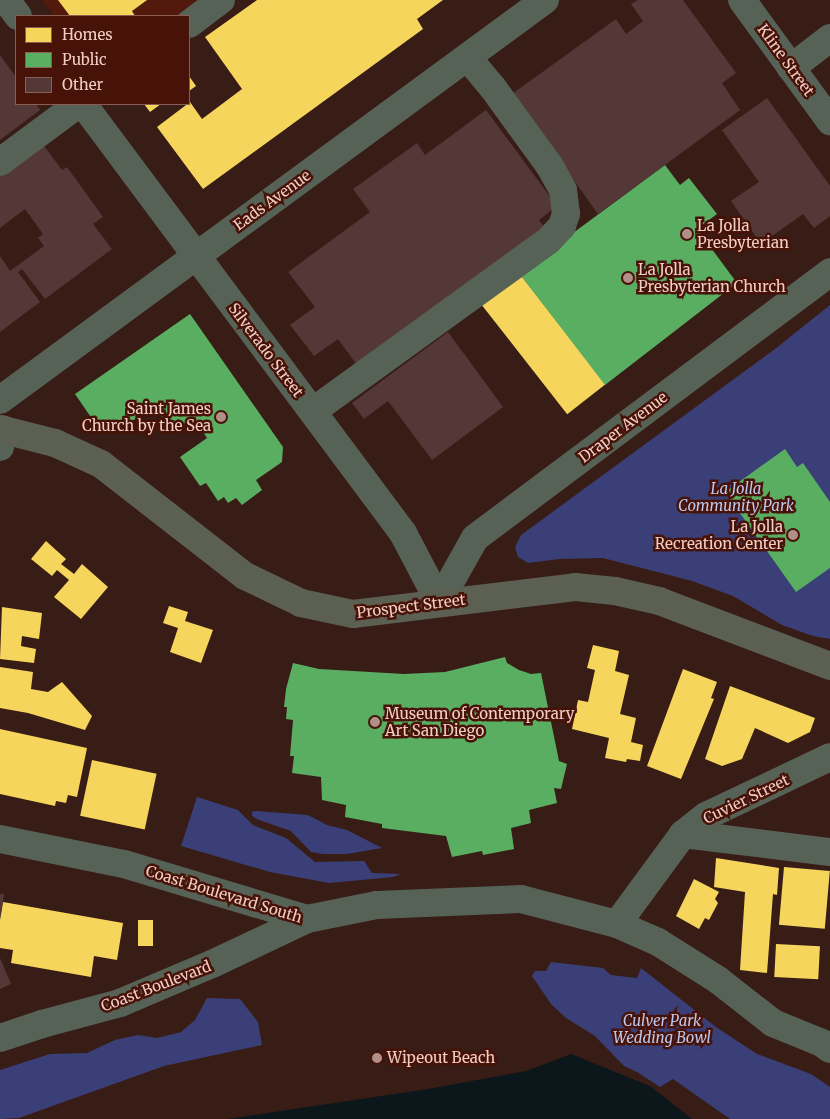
<!DOCTYPE html>
<html>
<head>
<meta charset="utf-8">
<style>
	body { margin:0 }
	#map { position:relative; width:830px; height:1119px; overflow:hidden; background:#381c16; font-family:Merriweather,serif }
	div>[style] { position:absolute }
	.built>* { inset:0; background:#52190c }
	.green>* { inset:0; background:#3a3f77 }
	.water>* { inset:0; background:#0b171a }
	.homes>* { inset:0; background:#f6d55c; transform-origin:0 0 }
	.public>* { inset:0; background:#5aae61 }
	.building>* { inset:0; background:#543837 }
	.minor>* { height:28px; margin:-14px; padding:0 14px; transform-origin:14px; border-radius:14px; background:#576257 }
	.major>* { height:28px; margin:-14px; padding:0 14px; transform-origin:14px; border-radius:14px; background:#5b6052 }
	.dots>* { width:14px; height:14px; translate:-50% -50%; box-sizing:border-box; border:2px solid #471207; border-radius:50% }
	span { translate:-50% -50%; white-space:nowrap; text-align:center; line-height:1.15; -webkit-text-stroke:5px #471207; paint-order:stroke }
	.street-label { font-size:15px; color:#f1cec5 }
	.poi-label { font-size:15px; color:#f1cec5 }
	.left { translate:0 -50%; text-align:left }
	.right { translate:-100% -50%; text-align:right }
	.park-label { font-size:15px; color:#bdc8ef; font-style:italic }
	.legend { position:absolute; left:15px; top:15px; width:175px; height:90px; box-sizing:border-box; background:#471207; border:1px solid #8b5d53; margin:0; padding:6px 9px; list-style:none; font-size:15px; color:#f1cec5 }
	.legend li { display:flex; align-items:center; gap:10px; height:25px }
	.legend b { width:25px; border:1px solid #8b5d53 }
</style>
</head>
<body>
<div id="map">
	<div class="built">
		<div style="clip-path:polygon(42px 0,200px 0,177px 16px,54px 16px)"></div>
	</div>
	<div class="green">
		<div style="clip-path:polygon(830px 305px,830px 639px,813px 636px,782px 625px,733px 596px,692px 581px,603px 558px,559px 559px,528px 563px,518px 557px,515px 547px,521px 535px,775px 349px)"></div>
		<div style="clip-path:polygon(197px 797px,238px 810px,253px 825px,286px 838px,315px 862px,364px 861px,372px 873px,401px 874px,393px 877px,329px 883px,270px 872px,181px 846px)"></div>
		<div style="clip-path:polygon(256px 811px,308px 815px,327px 825px,347px 830px,382px 848px,347px 854px,323px 854px,311px 852px,291px 831px,259px 820px,252px 816px,252px 812px)"></div>
		<div style="clip-path:polygon(551px 962px,603px 968px,611px 975px,637px 978px,641px 968px,716px 1027px,757px 1054px,811px 1074px,830px 1087px,830px 1119px,730px 1119px,673px 1079px,660px 1087px,637px 1072px,624px 1066px,595px 1036px,566px 1018px,551px 1004px,532px 976px,535px 971px,546px 971px)"></div>
		<div style="clip-path:polygon(207px 998px,240px 999px,258px 1022px,262px 1045px,164px 1066px,19px 1118px,0 1119px,0 1070px,50px 1054px,87px 1053px,115px 1040px,138px 1035px,157px 1038px,181px 1032px,195px 1020px)"></div>
	</div>
	<div class="water">
		<div style="clip-path:polygon(571px 1054px,650px 1086px,692px 1119px,227px 1119px,428px 1089px,526px 1071px)"></div>
	</div>
	<div class="homes">
		<div style="clip-path:polygon(58px 0,147px 0,132px 11px,135px 16px,70px 16px)"></div>
		<div style="clip-path:polygon(257px 0,443px 0,417px 19px,423px 29px,203px 189px,157px 127px,190px 102px,202px 119px,242px 89px,205px 37px)"></div>
		<div style="clip-path:polygon(189px 76px,196px 86px,189px 91px)"></div>
		<div style="clip-path:polygon(144px 104px,161px 104px,150px 112px)"></div>
		<div style="left:519px;top:273px;width:141px;height:49px;rotate:52deg"></div>
		<div style="clip-path:polygon(46px 541px,66px 559px,61px 564px,74px 574px,82px 564px,108px 587px,81px 619px,54px 597px,69px 580px,57px 570px,52px 576px,31px 559px)"></div>
		<div style="clip-path:polygon(169px 606px,188px 612px,185px 621px,213px 630px,201px 663px,170px 652px,178px 628px,163px 623px)"></div>
		<div style="clip-path:polygon(2px 607px,42px 613px,39px 639px,22px 636px,21px 646px,36px 649px,34px 663px,0 659px)"></div>
		<div style="clip-path:polygon(593px 645px,619px 651px,615px 671px,629px 675px,620px 714px,636px 718px,631px 742px,643px 745px,640px 761px,627px 759px,626px 762px,605px 758px,609px 738px,572px 729px,578px 700px,588px 702px,595px 670px,587px 668px)"></div>
		<div style="clip-path:polygon(0 667px,33px 672px,31px 689px,48px 692px,62px 682px,92px 716px,85px 730px,28px 713px,0 708px)"></div>
		<div style="clip-path:polygon(683px 669px,717px 682px,711px 698px,714px 699px,681px 779px,647px 766px)"></div>
		<div style="clip-path:polygon(730px 686px,815px 718px,810px 732px,788px 743px,755px 728px,742px 759px,722px 766px,705px 759px)"></div>
		<div style="clip-path:polygon(0 729px,87px 748px,77px 797px,68px 795px,66px 803px,56px 801px,55px 806px,0 794px)"></div>
		<div style="left:92px;top:760px;width:66px;height:57px;rotate:12deg"></div>
		<div style="clip-path:polygon(716px 858px,779px 868px,777px 895px,773px 894px,767px 973px,740px 970px,745px 892px,714px 887px)"></div>
		<div style="left:784px;top:867px;width:46px;height:58px;rotate:5deg"></div>
		<div style="clip-path:polygon(694px 879px,719px 892px,715px 899px,718px 903px,709px 920px,705px 918px,699px 929px,676px 916px)"></div>
		<div style="clip-path:polygon(3px 902px,123px 923px,117px 960px,94px 956px,91px 977px,11px 963px,13px 950px,0 948px,0 920px)"></div>
		<div style="left:138px;top:920px;width:15px;height:26px"></div>
		<div style="left:776px;top:944px;width:44px;height:33px;rotate:3deg"></div>
	</div>
	<div class="public">
		<div style="clip-path:polygon(665px 165px,680px 185px,689px 178px,717px 214px,697px 229px,737px 283px,605px 385px,519px 273px)"></div>
		<div style="clip-path:polygon(190px 314px,283px 447px,282px 462px,256px 480px,262px 490px,242px 505px,236px 498px,228px 503px,224px 497px,218px 501px,206px 483px,200px 486px,180px 457px,207px 438px,193px 417px,182px 425px,178px 419px,169px 426px,154px 406px,116px 432px,109px 422px,99px 429px,75px 394px)"></div>
		<div style="clip-path:polygon(785px 449px,797px 467px,803px 463px,830px 502px,830px 568px,796px 592px,725px 492px)"></div>
		<div style="clip-path:polygon(505px 657px,507px 663px,519px 670px,531px 674px,541px 673px,559px 761px,567px 764px,561px 789px,554px 788px,557px 803px,529px 810px,531px 823px,511px 828px,514px 849px,483px 855px,482px 851px,452px 857px,446px 836px,382px 828px,382px 824px,345px 817px,346px 805px,322px 800px,321px 777px,292px 773px,294px 756px,290px 756px,293px 720px,286px 719px,287px 707px,284px 707px,286px 689px,293px 663px,319px 669px,404px 674px,445px 672px)"></div>
	</div>
	<div class="building">
		<div style="clip-path:polygon(638px 0,683px 0,736px 73px,722px 83px,740px 110px,598px 214px,512px 94px,616px 19px,626px 34px,643px 21px,631px 4px)"></div>
		<div style="clip-path:polygon(0 55px,16px 77px,16px 104px,36px 104px,40px 110px,0 140px)"></div>
		<div style="clip-path:polygon(767px 98px,830px 186px,830px 216px,814px 228px,803px 214px,761px 244px,731px 201px,759px 182px,722px 130px)"></div>
		<div style="clip-path:polygon(486px 110px,557px 206px,539px 220px,545px 228px,357px 365px,338px 339px,314px 356px,290px 325px,315px 307px,288px 272px,370px 212px,353px 189px,417px 143px,425px 155px)"></div>
		<div style="clip-path:polygon(42px 143px,62px 170px,67px 167px,103px 217px,93px 224px,112px 249px,45px 299px,22px 269px,18px 272px,40px 302px,0 332px,0 256px,10px 271px,44px 246px,38px 238px,43px 234px,25px 209px,0 228px,0 174px)"></div>
		<div style="clip-path:polygon(448px 332px,503px 407px,432px 460px,388px 401px,364px 419px,352px 403px)"></div>
		<div style="clip-path:polygon(0 894px,4px 894px,1px 914px,0 914px)"></div>
		<div style="clip-path:polygon(0 958px,11px 984px,0 989px)"></div>
	</div>
	<div class="minor">
		<div style="left:6px;top:0;width:20px;rotate:53deg"></div>
		<div style="left:742px;top:0;width:150px;rotate:54deg"></div>
		<div style="left:189px;top:24px;width:40px;rotate:-37deg"></div>
		<div style="left:791px;top:68px;width:49px;rotate:-37.6deg"></div>
		<div style="left:83px;top:104px;width:535px;rotate:53.28deg"></div>
		<div style="left:403px;top:533px;width:78px;rotate:62.4deg"></div>
		<div style="left:0;top:162px;width:97px;rotate:-36.6deg"></div>
		<div style="left:0;top:400px;width:676px;rotate:-36.28deg"></div>
		<div style="left:313px;top:411px;width:291px;rotate:-35.9deg"></div>
		<div style="left:549px;top:240px;width:19px;rotate:-47deg"></div>
		<div style="left:562px;top:226px;width:13px;rotate:-72deg"></div>
		<div style="left:566px;top:214px;width:24px;rotate:-97deg"></div>
		<div style="left:563px;top:190px;width:29px;rotate:-119deg"></div>
		<div style="left:549px;top:165px;width:95px;rotate:-126deg"></div>
		<div style="left:493px;top:88px;width:40px;rotate:-130deg"></div>
		<div style="left:0;top:447px;width:18px;rotate:-81deg"></div>
		<div style="left:439px;top:602px;width:73px;rotate:-60.6deg"></div>
		<div style="left:475px;top:538px;width:444px;rotate:-36.8deg"></div>
		<div style="left:683px;top:834px;width:148px;rotate:7deg"></div>
		<div style="left:0;top:839px;width:126px;rotate:11.4deg"></div>
		<div style="left:124px;top:864px;width:191px;rotate:16.7deg"></div>
		<div style="left:307px;top:919px;width:71px;rotate:-11.3deg"></div>
		<div style="left:377px;top:905px;width:144px;rotate:-2.4deg"></div>
		<div style="left:521px;top:899px;width:99px;rotate:14.6deg"></div>
		<div style="left:617px;top:924px;width:45px;rotate:23.7deg"></div>
		<div style="left:658px;top:942px;width:71px;rotate:32.3deg"></div>
		<div style="left:718px;top:980px;width:70px;rotate:38deg"></div>
		<div style="left:773px;top:1023px;width:53px;rotate:22.2deg"></div>
		<div style="left:822px;top:1043px;width:10px;rotate:37deg"></div>
		<div style="left:617px;top:924px;width:112px;rotate:-53.7deg"></div>
		<div style="left:683px;top:834px;width:29px;rotate:-38deg"></div>
		<div style="left:706px;top:816px;width:137px;rotate:-25.4deg"></div>
		<div style="left:0;top:1038px;width:44px;rotate:-18.4deg"></div>
		<div style="left:42px;top:1024px;width:81px;rotate:-15.1deg"></div>
		<div style="left:120px;top:1003px;width:100px;rotate:-23deg"></div>
		<div style="left:212px;top:964px;width:105px;rotate:-25.3deg"></div>
	</div>
	<div class="major">
		<div style="left:0;top:429px;width:57px;rotate:14.3deg"></div>
		<div style="left:55px;top:443px;width:51px;rotate:24.5deg"></div>
		<div style="left:101px;top:464px;width:182px;rotate:37.9deg"></div>
		<div style="left:245px;top:576px;width:62px;rotate:25.7deg"></div>
		<div style="left:301px;top:603px;width:53px;rotate:11.9deg"></div>
		<div style="left:353px;top:614px;width:224px;rotate:-6.9deg"></div>
		<div style="left:575px;top:587px;width:40px;rotate:5.7deg"></div>
		<div style="left:615px;top:591px;width:45px;rotate:12.8deg"></div>
		<div style="left:659px;top:601px;width:183px;rotate:20.8deg"></div>
	</div>
	<div class="dots">
		<div style="left:687px;top:234px;background:#b09088"></div>
		<div style="left:628px;top:278px;background:#b09088"></div>
		<div style="left:221px;top:417px;background:#b09088"></div>
		<div style="left:793px;top:535px;background:#b09088"></div>
		<div style="left:375px;top:722px;background:#b09088"></div>
		<div style="left:377px;top:1058px;background:#b09088"></div>
	</div>
	<div class="street-label">
		<span style="left:786px;top:60px;rotate:54deg">Kline Street</span>
		<span style="left:272px;top:200px;rotate:-36deg">Eads Avenue</span>
		<span style="left:266px;top:350px;rotate:53deg">Silverado Street</span>
		<span style="left:623px;top:427px;rotate:-37deg">Draper Avenue</span>
		<span style="left:411px;top:606px;rotate:-7deg">Prospect Street</span>
		<span style="left:746px;top:799px;rotate:-26deg">Cuvier Street</span>
		<span style="left:224px;top:894px;rotate:17deg">Coast Boulevard South</span>
		<span style="left:156px;top:986px;rotate:-21deg">Coast Boulevard</span>
	</div>
	<div class="poi-label">
		<span class="left" style="left:697px;top:234px">La Jolla<br>Presbyterian</span>
		<span class="left" style="left:638px;top:278px">La Jolla<br>Presbyterian Church</span>
		<span class="right" style="left:211px;top:417px">Saint James<br>Church by the Sea</span>
		<span class="right" style="left:783px;top:535px">La Jolla<br>Recreation Center</span>
		<span class="left" style="left:385px;top:722px">Museum of Contemporary<br>Art San Diego</span>
		<span class="left" style="left:387px;top:1058px">Wipeout Beach</span>
	</div>
	<div class="park-label">
		<span style="left:736px;top:497px">La Jolla<br>Community Park</span>
		<span style="left:662px;top:1029px">Culver Park<br>Wedding Bowl</span>
	</div>
	<ul class="legend">
	<li><b style="height:14px;background:#f6d55c"></b>Homes</li>
	<li><b style="height:14px;background:#5aae61"></b>Public</li>
	<li><b style="height:14px;background:#543837"></b>Other</li>
	</ul>
</div>
</body>
</html>
